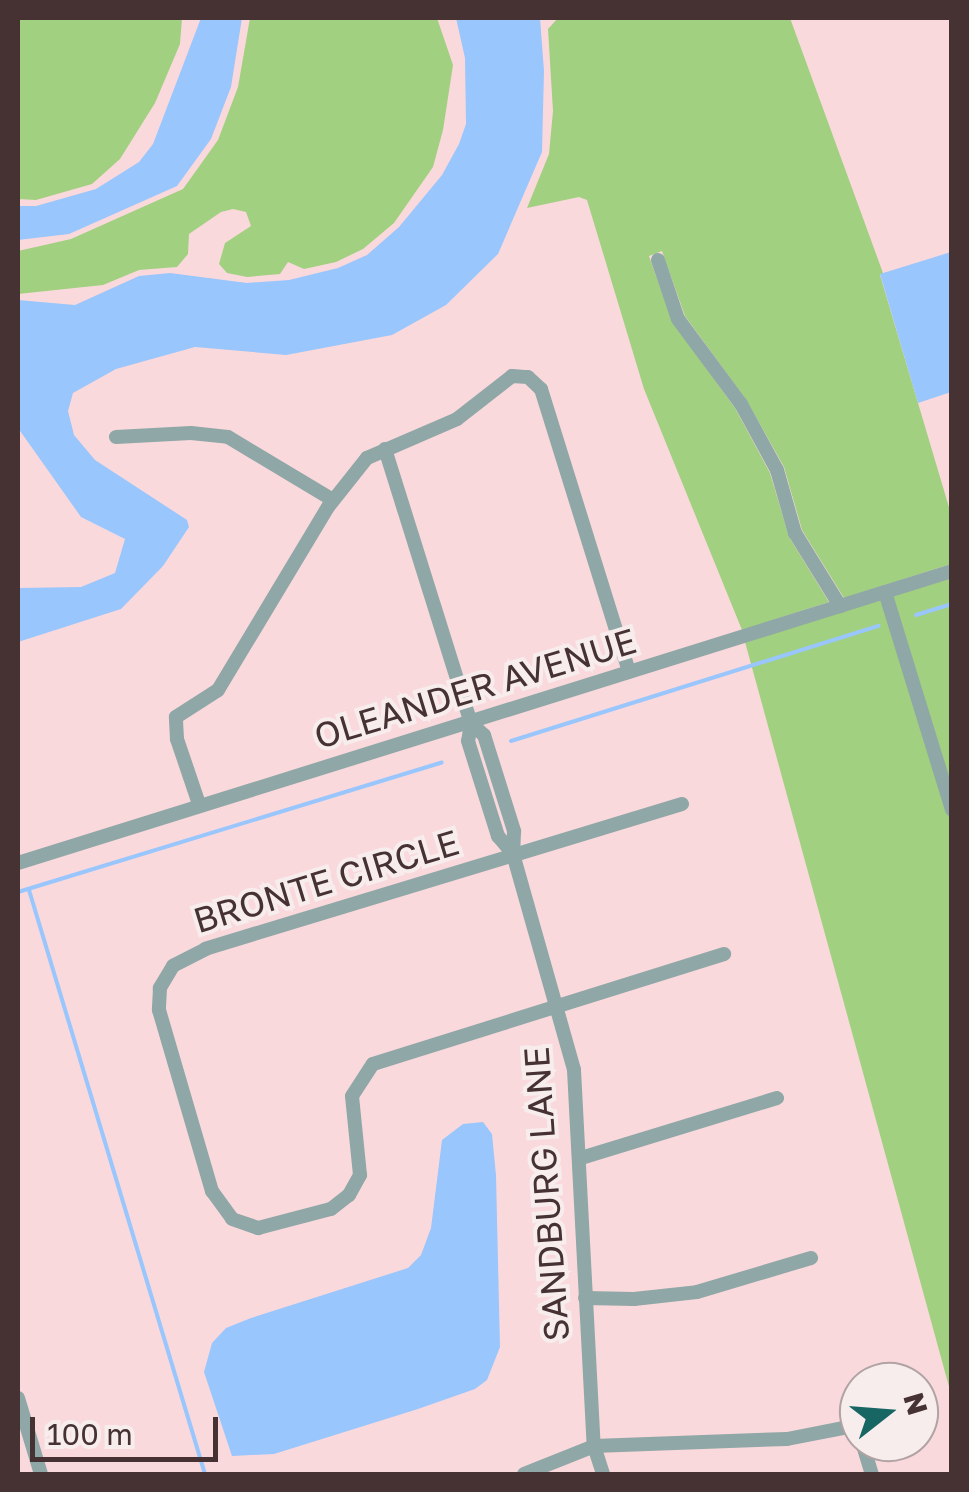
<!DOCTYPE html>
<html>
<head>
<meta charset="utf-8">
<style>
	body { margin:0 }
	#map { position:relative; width:969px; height:1492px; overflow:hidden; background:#fad9dc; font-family:"Golos Text",sans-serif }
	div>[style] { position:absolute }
	.green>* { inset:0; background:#a2d081 }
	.water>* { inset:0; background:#99c6fc }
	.stream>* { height:4px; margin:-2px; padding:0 2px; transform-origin:2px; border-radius:2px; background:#99c6fc }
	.minor>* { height:14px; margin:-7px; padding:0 7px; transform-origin:7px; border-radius:7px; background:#8fa7a6 }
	span { translate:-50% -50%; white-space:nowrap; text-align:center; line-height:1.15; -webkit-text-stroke:8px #f8eded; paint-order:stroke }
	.street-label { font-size:35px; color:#463233 }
	.frame { position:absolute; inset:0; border:20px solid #463233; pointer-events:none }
	.north { position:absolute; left:839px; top:1362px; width:100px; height:100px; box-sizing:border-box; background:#f8eded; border:2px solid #b1a2a3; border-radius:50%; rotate:73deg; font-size:28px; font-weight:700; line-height:40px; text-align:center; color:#463233 }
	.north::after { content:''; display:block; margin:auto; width:35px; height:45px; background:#186664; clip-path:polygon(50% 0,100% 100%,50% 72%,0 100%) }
	.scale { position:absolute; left:30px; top:1417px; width:188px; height:45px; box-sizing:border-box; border:5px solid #463233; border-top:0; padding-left:12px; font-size:30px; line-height:35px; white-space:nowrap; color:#463233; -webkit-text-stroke:8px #f8eded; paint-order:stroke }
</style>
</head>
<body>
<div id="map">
	<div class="green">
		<div style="clip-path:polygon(18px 18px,182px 18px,180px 44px,155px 103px,120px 159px,92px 184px,36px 200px,18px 199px)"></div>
		<div style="clip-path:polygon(250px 18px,437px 18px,453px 65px,443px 130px,433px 167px,394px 223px,363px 249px,336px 262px,304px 269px,288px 262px,280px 274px,247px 277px,227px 273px,219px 264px,225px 243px,251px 226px,246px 212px,233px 209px,221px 212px,189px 234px,188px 254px,177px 267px,139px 270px,103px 285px,18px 294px,18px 251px,71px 239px,183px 189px,218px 140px,238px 87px)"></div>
		<div style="clip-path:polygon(558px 18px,790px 18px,883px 273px,880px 275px,951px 514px,951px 564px,844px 598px,802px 530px,784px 467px,747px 401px,685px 316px,662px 251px,649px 256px,672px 321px,735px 408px,770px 473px,789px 537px,829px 602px,742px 630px,644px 389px,587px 200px,579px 197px,527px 208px,549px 154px,553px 111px,548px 29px)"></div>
		<div style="clip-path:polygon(951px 578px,951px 1394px,745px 642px)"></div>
	</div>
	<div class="water">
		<div style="clip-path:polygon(201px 18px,242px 18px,231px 87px,211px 139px,177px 186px,69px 234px,18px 240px,18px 206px,36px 206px,96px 189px,139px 162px,153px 144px)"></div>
		<div style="clip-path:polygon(456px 18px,540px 18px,544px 71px,542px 152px,498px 254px,446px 305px,392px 335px,286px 355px,195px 347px,116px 369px,73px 393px,68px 411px,74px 435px,95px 460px,187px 520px,189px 527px,163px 566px,121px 609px,18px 642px,18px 588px,81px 587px,115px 573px,125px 539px,81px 517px,18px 428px,18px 300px,75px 305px,139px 276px,170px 273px,247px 283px,289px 280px,338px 268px,367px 255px,399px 227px,442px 175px,459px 144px,466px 124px,465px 58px)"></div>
		<div style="clip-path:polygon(951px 252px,951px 392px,918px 403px,880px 274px)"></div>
		<div style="clip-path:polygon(483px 1122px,492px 1134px,496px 1175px,500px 1347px,487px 1380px,475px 1389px,418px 1409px,274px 1454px,232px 1456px,204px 1372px,212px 1343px,226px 1328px,251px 1318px,408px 1268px,421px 1255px,431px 1228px,442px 1140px,463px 1124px)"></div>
	</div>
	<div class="stream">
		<div style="left:916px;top:615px;width:38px;rotate:-17deg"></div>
		<div style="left:511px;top:741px;width:385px;rotate:-17.4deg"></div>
		<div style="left:29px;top:890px;width:610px;rotate:73.23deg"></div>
		<div style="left:18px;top:892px;width:443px;rotate:-17deg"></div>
	</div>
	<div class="minor">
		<div style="left:658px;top:260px;width:62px;rotate:71.3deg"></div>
		<div style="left:678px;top:319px;width:106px;rotate:53.5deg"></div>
		<div style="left:741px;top:404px;width:75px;rotate:61.4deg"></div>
		<div style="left:777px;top:470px;width:66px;rotate:74.1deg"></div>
		<div style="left:795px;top:533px;width:86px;rotate:58.3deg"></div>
		<div style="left:116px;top:437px;width:75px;rotate:-3.1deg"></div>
		<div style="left:191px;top:433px;width:37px;rotate:6deg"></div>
		<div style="left:228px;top:437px;width:122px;rotate:31deg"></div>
		<div style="left:385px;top:449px;width:287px;rotate:72.6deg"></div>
		<div style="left:471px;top:723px;width:18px;rotate:43deg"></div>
		<div style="left:484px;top:735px;width:101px;rotate:72.6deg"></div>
		<div style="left:514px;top:831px;width:23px;rotate:92deg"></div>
		<div style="left:513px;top:854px;width:224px;rotate:74.2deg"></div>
		<div style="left:574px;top:1070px;width:377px;rotate:87deg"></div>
		<div style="left:594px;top:1446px;width:29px;rotate:72deg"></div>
		<div style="left:885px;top:592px;width:228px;rotate:72.9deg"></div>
		<div style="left:471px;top:723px;width:18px;rotate:99deg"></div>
		<div style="left:468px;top:741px;width:100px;rotate:72.5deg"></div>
		<div style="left:498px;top:836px;width:23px;rotate:50deg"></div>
		<div style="left:199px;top:804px;width:69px;rotate:-108.7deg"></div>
		<div style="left:177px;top:739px;width:22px;rotate:-93deg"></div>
		<div style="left:176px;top:717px;width:50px;rotate:-32.7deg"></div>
		<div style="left:218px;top:690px;width:214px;rotate:-59deg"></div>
		<div style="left:328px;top:507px;width:63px;rotate:-51.5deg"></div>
		<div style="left:367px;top:458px;width:98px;rotate:-23.4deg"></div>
		<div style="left:457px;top:419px;width:70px;rotate:-38deg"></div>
		<div style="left:512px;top:376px;width:16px;rotate:4deg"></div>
		<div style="left:528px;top:377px;width:18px;rotate:43deg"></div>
		<div style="left:541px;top:389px;width:296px;rotate:72.7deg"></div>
		<div style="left:682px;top:804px;width:498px;rotate:163.1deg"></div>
		<div style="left:206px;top:949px;width:37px;rotate:153deg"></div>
		<div style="left:173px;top:966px;width:26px;rotate:121deg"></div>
		<div style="left:160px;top:988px;width:22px;rotate:93deg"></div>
		<div style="left:159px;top:1010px;width:189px;rotate:73.7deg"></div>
		<div style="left:212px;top:1191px;width:34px;rotate:54deg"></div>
		<div style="left:232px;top:1219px;width:28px;rotate:19deg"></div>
		<div style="left:258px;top:1228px;width:75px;rotate:-14.6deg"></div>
		<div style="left:331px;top:1209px;width:23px;rotate:-38deg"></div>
		<div style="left:349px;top:1195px;width:23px;rotate:-61deg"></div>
		<div style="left:360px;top:1175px;width:79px;rotate:-95.8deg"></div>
		<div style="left:352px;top:1096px;width:38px;rotate:-57deg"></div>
		<div style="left:373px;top:1064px;width:368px;rotate:-17.4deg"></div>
		<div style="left:18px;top:863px;width:979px;rotate:-17.36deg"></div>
		<div style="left:581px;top:1158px;width:205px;rotate:-17deg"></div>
		<div style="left:585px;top:1298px;width:49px;rotate:1.2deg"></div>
		<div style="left:634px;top:1299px;width:63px;rotate:-6.3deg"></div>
		<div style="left:697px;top:1292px;width:119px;rotate:-16.6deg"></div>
		<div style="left:18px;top:1398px;width:79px;rotate:73.2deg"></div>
		<div style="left:862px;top:1442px;width:34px;rotate:73deg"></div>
		<div style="left:524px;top:1474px;width:75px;rotate:-21.8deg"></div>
		<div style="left:594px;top:1446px;width:193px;rotate:-2.1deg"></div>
		<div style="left:787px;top:1439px;width:62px;rotate:-11.1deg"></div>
		<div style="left:848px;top:1427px;width:14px;rotate:36deg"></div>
	</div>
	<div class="street-label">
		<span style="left:475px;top:688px;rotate:-17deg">OLEANDER AVENUE</span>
		<span style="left:326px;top:881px;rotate:-17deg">BRONTE CIRCLE</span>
		<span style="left:546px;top:1194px;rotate:-94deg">SANDBURG LANE</span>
	</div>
	<div class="frame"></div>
	<div class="north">N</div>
	<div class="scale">100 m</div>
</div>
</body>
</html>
